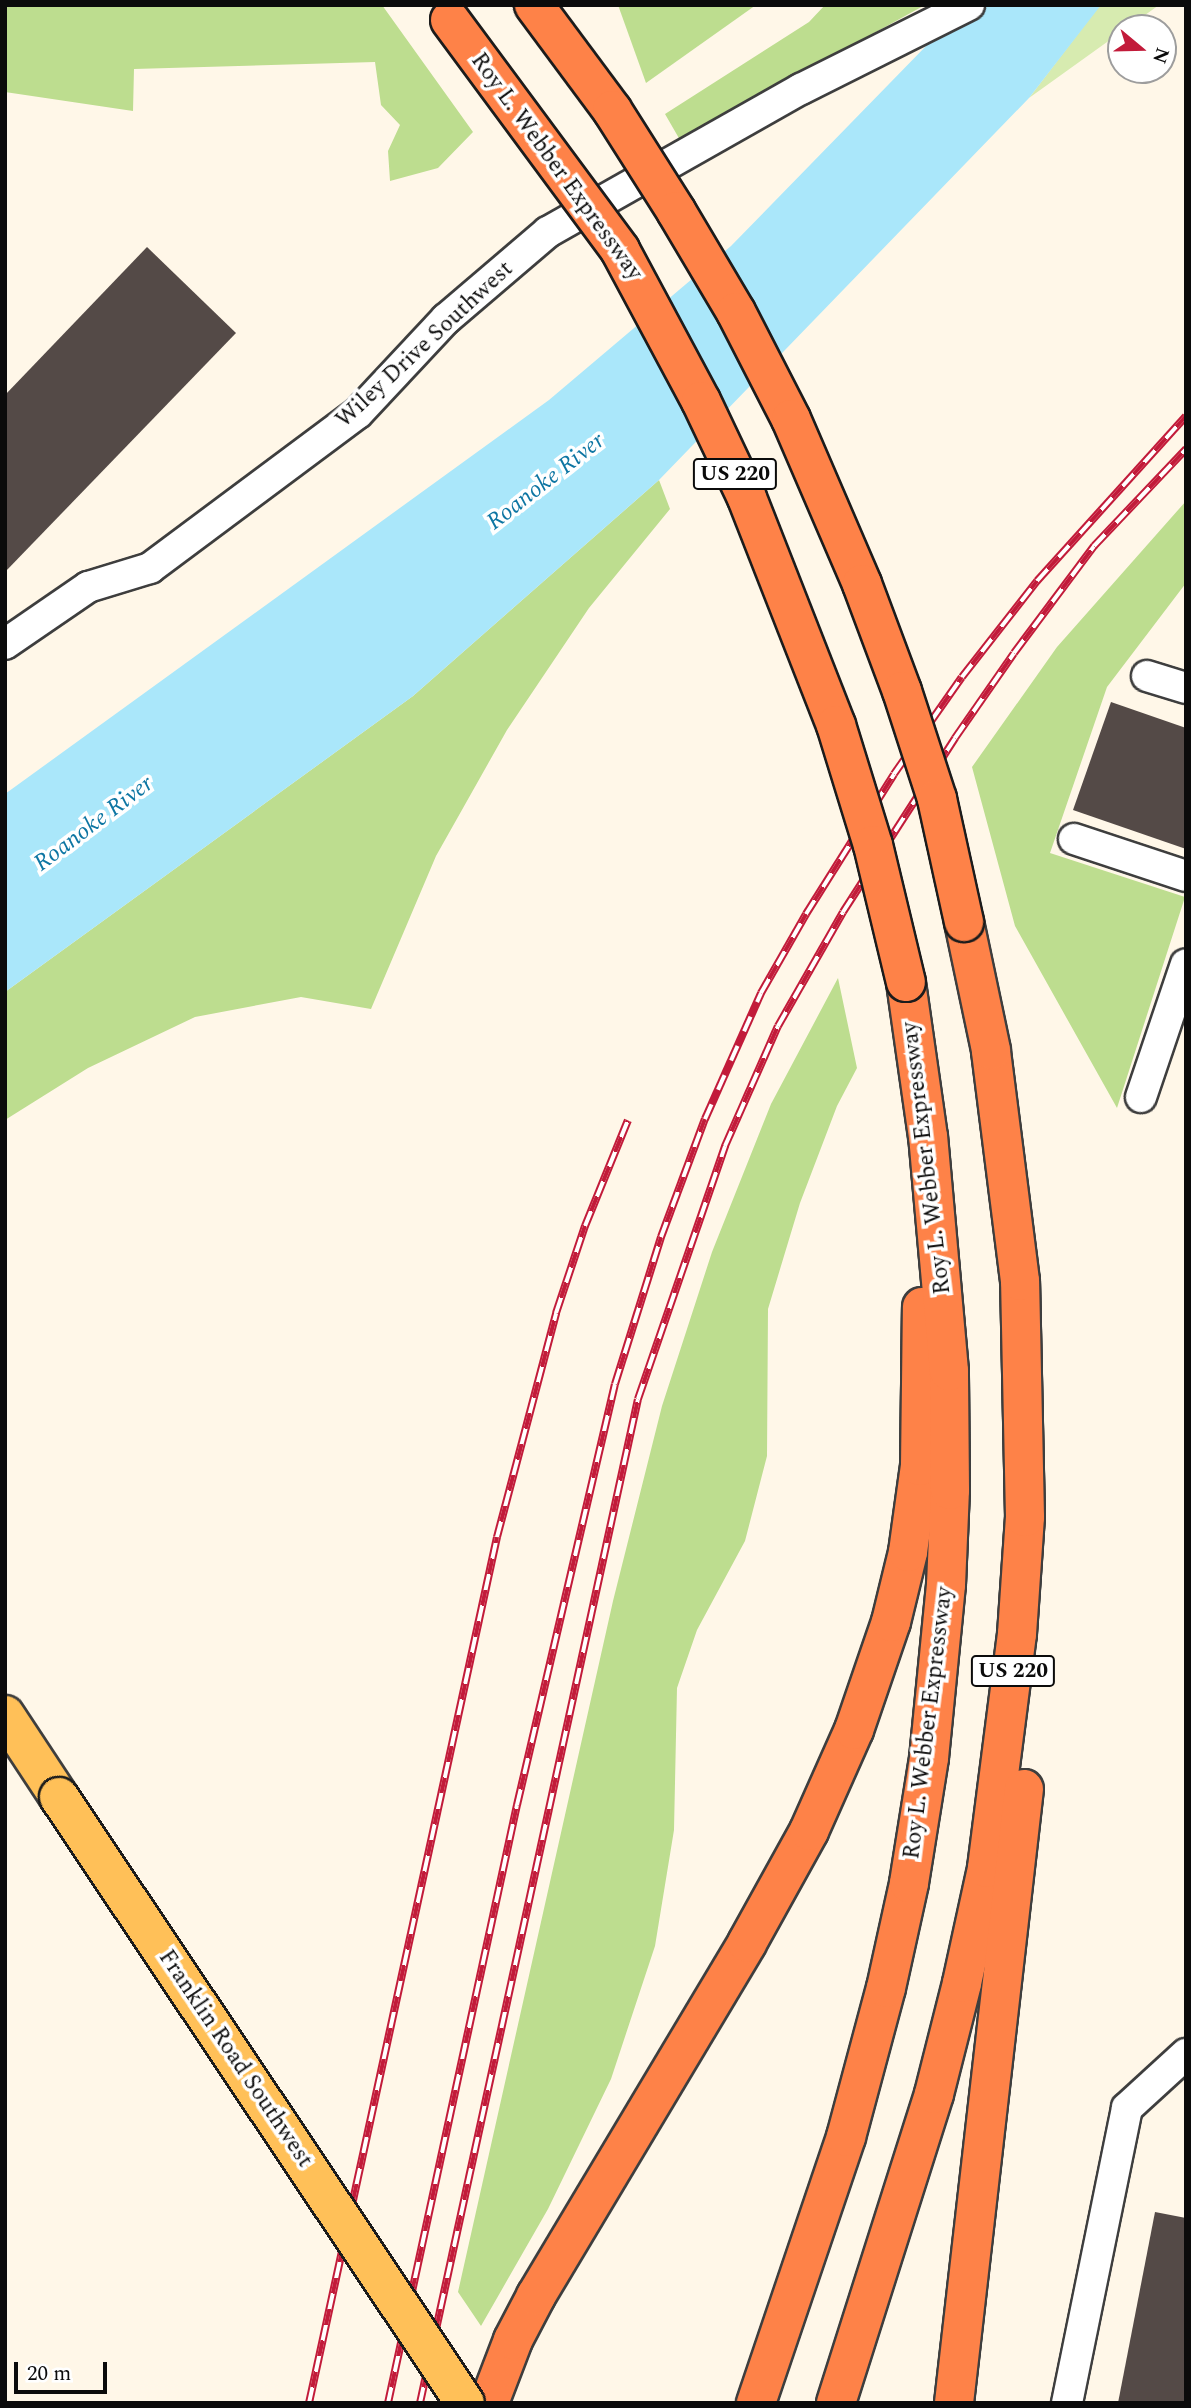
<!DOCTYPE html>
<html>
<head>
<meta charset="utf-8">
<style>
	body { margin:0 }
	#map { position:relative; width:1191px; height:2408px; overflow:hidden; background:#fff7e8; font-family:Spectral,serif }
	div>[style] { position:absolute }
	.green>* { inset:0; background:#d7ebb0 }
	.forest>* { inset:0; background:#bddd8f }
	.water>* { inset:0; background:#aae7fa }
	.building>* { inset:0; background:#544a47 }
	.roads { filter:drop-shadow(2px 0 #3e3e3e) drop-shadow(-2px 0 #3e3e3e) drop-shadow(0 2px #3e3e3e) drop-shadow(0 -2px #3e3e3e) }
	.minor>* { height:30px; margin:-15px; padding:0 15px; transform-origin:15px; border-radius:15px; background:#fff }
	.major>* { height:38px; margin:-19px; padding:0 19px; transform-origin:19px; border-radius:19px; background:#ffc058 }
	.highway>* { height:38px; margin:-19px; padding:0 19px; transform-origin:19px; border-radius:19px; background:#fe8248 }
	.rail>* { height:8px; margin-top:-4px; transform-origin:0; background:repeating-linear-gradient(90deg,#fff 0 16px,#c21b3a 0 32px); box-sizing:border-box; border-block:2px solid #c21b3a }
	.bridges { filter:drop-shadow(2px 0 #1c1c1c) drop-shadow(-2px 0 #1c1c1c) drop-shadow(0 2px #1c1c1c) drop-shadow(0 -2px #1c1c1c) }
	.major-bridge>* { height:38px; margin:-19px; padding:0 19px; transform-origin:19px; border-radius:19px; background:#ffc058 }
	.highway-bridge>* { height:38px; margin:-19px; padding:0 19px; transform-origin:19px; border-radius:19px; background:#fe8248 }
	span { translate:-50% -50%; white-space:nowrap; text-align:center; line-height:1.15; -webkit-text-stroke:7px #fff; paint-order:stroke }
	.shield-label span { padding:2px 5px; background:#fff; border:2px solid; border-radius:5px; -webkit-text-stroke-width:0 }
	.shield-label { font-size:21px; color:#0b0b0b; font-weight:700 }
	.street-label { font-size:23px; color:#0b0b0b }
	.water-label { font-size:24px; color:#0e76a3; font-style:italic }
	.frame { position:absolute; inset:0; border:7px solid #0b0b0b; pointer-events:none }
	.north { position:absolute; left:1107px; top:14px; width:70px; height:70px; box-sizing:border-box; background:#fff; border:2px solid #9d9d9d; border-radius:50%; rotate:109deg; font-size:19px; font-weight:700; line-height:28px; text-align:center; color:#0b0b0b }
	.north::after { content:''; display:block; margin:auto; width:24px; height:32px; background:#c21b3a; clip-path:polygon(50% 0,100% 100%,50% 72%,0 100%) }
	.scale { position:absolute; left:14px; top:2362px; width:93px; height:32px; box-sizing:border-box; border:4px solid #0b0b0b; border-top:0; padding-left:9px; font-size:21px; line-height:24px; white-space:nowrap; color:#0b0b0b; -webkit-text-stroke:5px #fff; paint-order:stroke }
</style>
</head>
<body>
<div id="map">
	<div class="green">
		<div style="clip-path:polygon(1100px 5px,1159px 5px,1127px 28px,1121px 28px,1121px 32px,1029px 98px)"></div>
	</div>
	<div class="forest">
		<div style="clip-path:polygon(5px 5px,382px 5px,473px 132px,438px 168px,390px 181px,388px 151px,400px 125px,381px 105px,375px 62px,134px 69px,133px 111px,5px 92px)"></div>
		<div style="clip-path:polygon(618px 5px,756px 5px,646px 83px)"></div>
		<div style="clip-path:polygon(825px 5px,925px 5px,680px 140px,665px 114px,809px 22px)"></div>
		<div style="clip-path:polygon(659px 480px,670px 509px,589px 608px,507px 730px,436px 856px,371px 1009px,301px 997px,195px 1017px,88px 1068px,5px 1120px,5px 992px,413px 696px)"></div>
		<div style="clip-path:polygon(1186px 501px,1186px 583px,1107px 687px,1050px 853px,1185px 897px,1117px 1108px,1015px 926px,972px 767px,1057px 647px)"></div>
		<div style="clip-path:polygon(838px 978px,857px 1068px,837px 1106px,800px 1203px,768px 1309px,767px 1456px,745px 1541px,697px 1630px,677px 1688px,674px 1830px,655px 1946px,611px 2079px,548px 2209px,481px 2326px,458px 2292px,613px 1601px,662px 1406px,712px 1252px,771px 1104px)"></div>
	</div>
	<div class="water">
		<div style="clip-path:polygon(966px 5px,1101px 5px,1029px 98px,659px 480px,413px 696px,5px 992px,5px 794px,549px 400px,731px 246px)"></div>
	</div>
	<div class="building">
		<div style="clip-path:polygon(147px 247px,236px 333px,5px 572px,5px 395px)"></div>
		<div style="clip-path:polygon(1111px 702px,1186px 728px,1186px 849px,1073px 810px)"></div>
		<div style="clip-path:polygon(1155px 2212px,1186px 2218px,1186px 2403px,1118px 2403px)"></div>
	</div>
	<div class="roads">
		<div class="minor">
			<div style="left:5px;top:644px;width:101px;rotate:-34.5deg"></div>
			<div style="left:88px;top:587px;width:65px;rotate:-17deg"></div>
			<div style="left:150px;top:568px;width:259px;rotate:-36.7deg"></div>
			<div style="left:358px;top:413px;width:129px;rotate:-46.9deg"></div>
			<div style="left:446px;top:319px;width:134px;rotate:-40.5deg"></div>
			<div style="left:548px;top:232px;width:291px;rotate:-29.5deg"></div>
			<div style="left:801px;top:89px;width:188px;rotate:-26.6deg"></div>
			<div style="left:1147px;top:676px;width:41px;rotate:17.1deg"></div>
			<div style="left:1074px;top:839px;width:118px;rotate:18.3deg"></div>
			<div style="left:1141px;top:1097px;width:140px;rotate:-71.3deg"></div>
			<div style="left:1067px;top:2403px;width:301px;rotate:-78.5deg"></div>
			<div style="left:1127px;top:2108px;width:80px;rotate:-42.5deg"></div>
		</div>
		<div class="major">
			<div style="left:5px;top:1715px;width:98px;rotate:56.6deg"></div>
		</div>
		<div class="highway">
			<div style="left:489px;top:2403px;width:67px;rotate:-69.1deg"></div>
			<div style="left:513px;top:2340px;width:50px;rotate:-62.4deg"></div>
			<div style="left:536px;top:2296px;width:411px;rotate:-59.1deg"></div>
			<div style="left:747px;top:1943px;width:128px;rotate:-61deg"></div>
			<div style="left:809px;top:1831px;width:111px;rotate:-66deg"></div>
			<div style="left:854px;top:1730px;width:114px;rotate:-71.1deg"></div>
			<div style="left:891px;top:1622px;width:72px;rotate:-76.3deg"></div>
			<div style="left:908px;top:1552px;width:87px;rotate:-82.1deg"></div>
			<div style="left:920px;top:1466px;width:159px;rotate:-89.3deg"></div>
			<div style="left:756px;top:2403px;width:281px;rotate:-71.3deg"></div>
			<div style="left:846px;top:2137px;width:154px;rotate:-75deg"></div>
			<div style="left:886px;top:1988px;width:107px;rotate:-77.6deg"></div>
			<div style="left:909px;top:1883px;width:127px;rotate:-80.9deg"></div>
			<div style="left:929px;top:1758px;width:174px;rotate:-84.4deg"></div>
			<div style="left:946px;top:1585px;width:95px;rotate:-87.6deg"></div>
			<div style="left:950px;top:1490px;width:119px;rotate:-90.5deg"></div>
			<div style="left:949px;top:1371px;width:235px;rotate:-95.1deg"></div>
			<div style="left:928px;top:1137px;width:157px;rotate:-98.1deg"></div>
			<div style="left:836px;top:2403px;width:324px;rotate:-72.4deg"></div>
			<div style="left:934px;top:2094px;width:114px;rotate:-75.8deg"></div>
			<div style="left:962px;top:1983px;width:118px;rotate:-77.7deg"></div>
			<div style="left:987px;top:1868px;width:236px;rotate:-82.7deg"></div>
			<div style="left:1017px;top:1634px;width:117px;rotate:-86.1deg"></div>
			<div style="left:1025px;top:1517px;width:236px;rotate:-91.2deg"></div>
			<div style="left:1020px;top:1281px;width:233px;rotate:-97.2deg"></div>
			<div style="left:991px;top:1050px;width:131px;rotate:-101.9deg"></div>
			<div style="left:954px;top:2403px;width:618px;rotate:-83.5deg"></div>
		</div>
	</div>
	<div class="rail">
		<div style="left:309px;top:2403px;width:886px;rotate:-77.75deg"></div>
		<div style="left:497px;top:1537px;width:232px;rotate:-75.2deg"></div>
		<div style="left:556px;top:1313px;width:92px;rotate:-71.6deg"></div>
		<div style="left:585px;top:1226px;width:114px;rotate:-67.9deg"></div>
		<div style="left:388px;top:2403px;width:612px;rotate:-77.83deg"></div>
		<div style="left:517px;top:1805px;width:432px;rotate:-76.9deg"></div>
		<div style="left:615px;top:1384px;width:154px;rotate:-72.6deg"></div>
		<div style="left:661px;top:1237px;width:126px;rotate:-69.6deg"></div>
		<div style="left:705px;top:1119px;width:138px;rotate:-66deg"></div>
		<div style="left:761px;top:993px;width:91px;rotate:-60.3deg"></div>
		<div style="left:806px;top:914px;width:165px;rotate:-57.8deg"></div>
		<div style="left:894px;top:774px;width:118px;rotate:-55deg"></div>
		<div style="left:962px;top:677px;width:122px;rotate:-52deg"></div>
		<div style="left:1037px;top:581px;width:222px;rotate:-47.9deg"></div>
		<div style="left:420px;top:2403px;width:1027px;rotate:-77.75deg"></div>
		<div style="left:638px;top:1399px;width:268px;rotate:-71deg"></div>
		<div style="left:725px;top:1146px;width:131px;rotate:-66.2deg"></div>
		<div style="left:778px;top:1026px;width:131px;rotate:-60.3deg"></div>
		<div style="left:843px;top:912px;width:207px;rotate:-57.2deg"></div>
		<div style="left:955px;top:738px;width:103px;rotate:-55.2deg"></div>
		<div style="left:1014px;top:653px;width:134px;rotate:-53.2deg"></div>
		<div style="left:1094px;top:546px;width:134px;rotate:-46.5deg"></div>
	</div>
	<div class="bridges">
		<div class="major-bridge">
			<div style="left:59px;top:1797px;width:729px;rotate:56.18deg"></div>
		</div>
		<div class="highway-bridge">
			<div style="left:534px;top:5px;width:131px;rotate:53.4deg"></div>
			<div style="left:612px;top:110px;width:120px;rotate:57.6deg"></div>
			<div style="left:676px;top:211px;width:117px;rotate:59.3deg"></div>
			<div style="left:736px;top:312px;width:120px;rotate:62.8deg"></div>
			<div style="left:791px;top:419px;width:180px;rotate:66.7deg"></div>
			<div style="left:862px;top:584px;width:114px;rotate:69.5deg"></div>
			<div style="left:902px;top:691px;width:114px;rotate:72deg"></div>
			<div style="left:937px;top:799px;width:126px;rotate:77.6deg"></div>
			<div style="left:450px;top:20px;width:286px;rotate:53.5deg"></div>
			<div style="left:620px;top:250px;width:171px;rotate:61.8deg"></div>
			<div style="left:701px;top:401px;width:107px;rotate:64.6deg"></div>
			<div style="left:747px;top:498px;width:244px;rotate:68.6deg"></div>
			<div style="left:836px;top:725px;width:126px;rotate:72.9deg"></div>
			<div style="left:873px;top:845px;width:141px;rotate:76.5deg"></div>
		</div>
	</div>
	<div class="shield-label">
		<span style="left:735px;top:474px">US 220</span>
		<span style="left:1013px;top:1671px">US 220</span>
	</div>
	<div class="street-label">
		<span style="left:556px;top:167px;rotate:54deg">Roy L. Webber Expressway</span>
		<span style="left:425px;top:345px;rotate:-43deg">Wiley Drive Southwest</span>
		<span style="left:927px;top:1158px;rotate:-97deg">Roy L. Webber Expressway</span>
		<span style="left:929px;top:1723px;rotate:-83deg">Roy L. Webber Expressway</span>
		<span style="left:235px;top:2059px;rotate:56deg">Franklin Road Southwest</span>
	</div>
	<div class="water-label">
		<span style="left:546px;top:482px;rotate:-38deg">Roanoke River</span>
		<span style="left:94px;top:824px;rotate:-37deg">Roanoke River</span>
	</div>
	<div class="frame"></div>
	<div class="north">N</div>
	<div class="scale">20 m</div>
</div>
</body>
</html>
